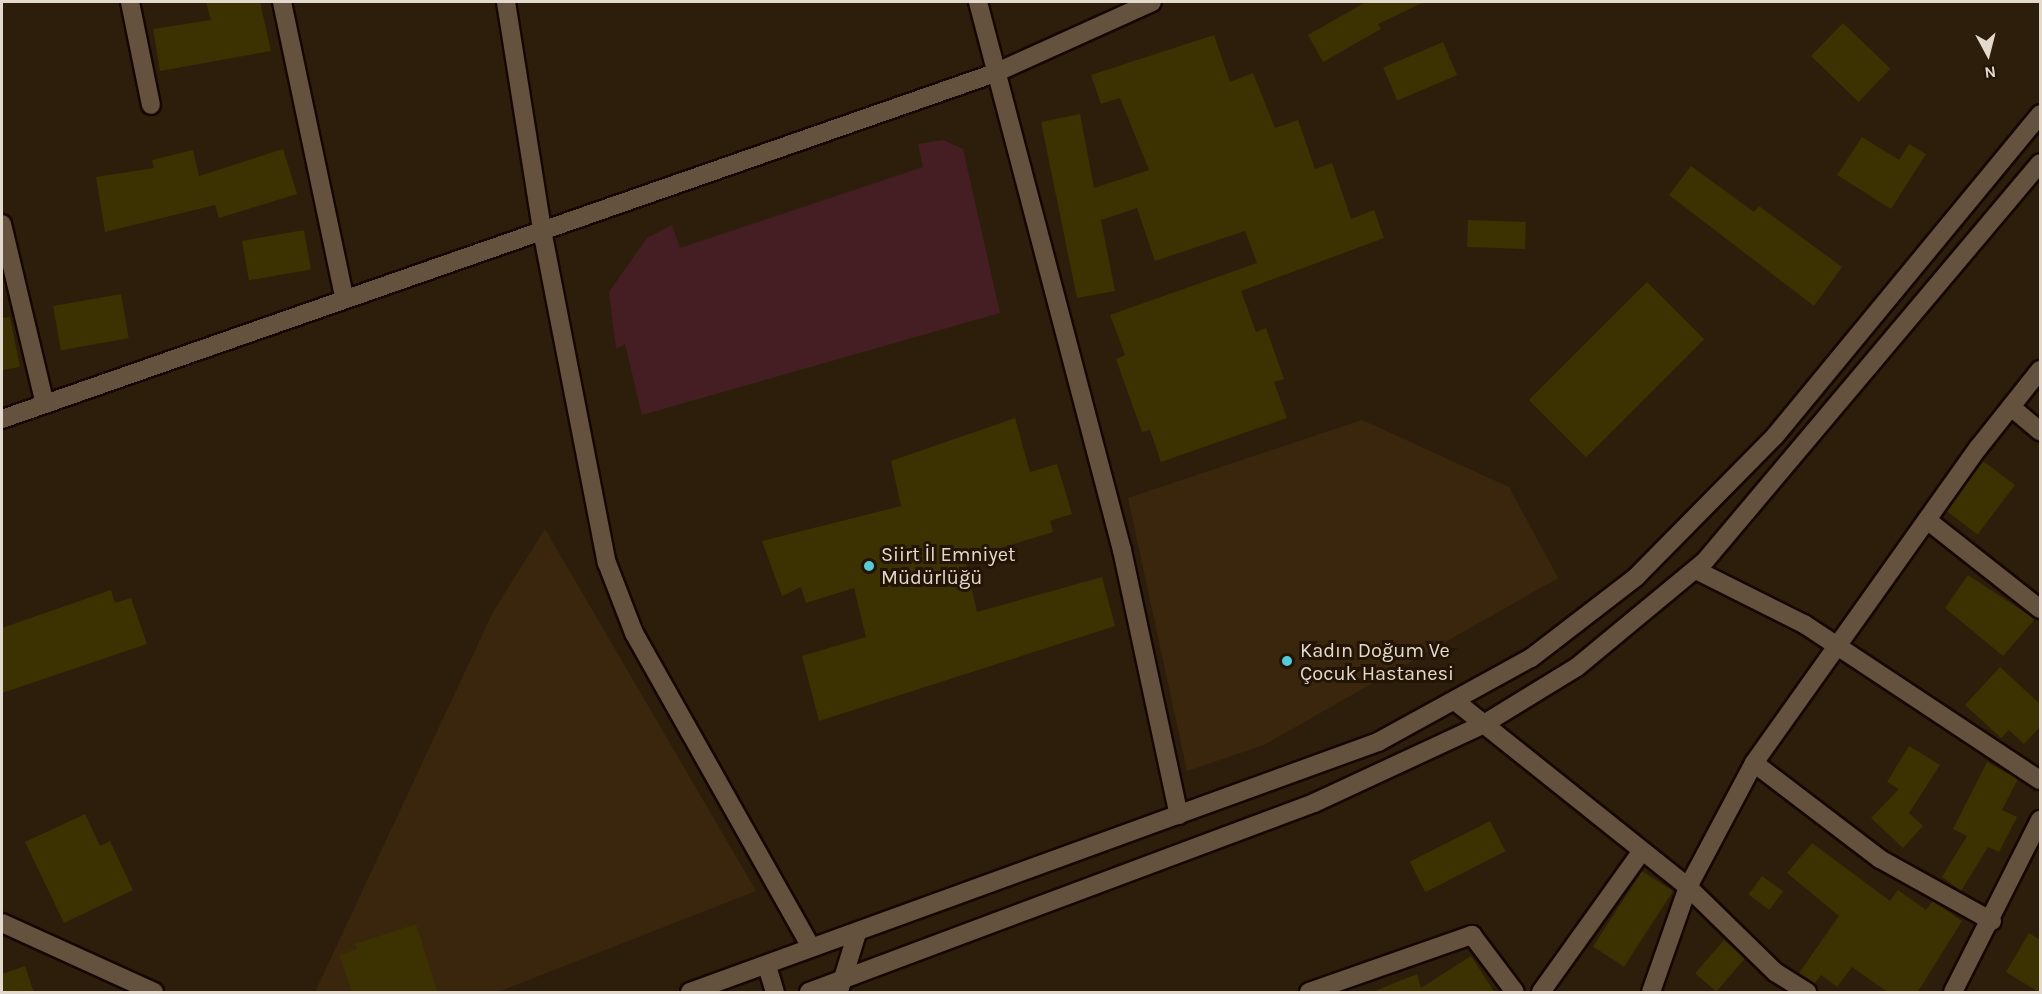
<!DOCTYPE html>
<html>
<head>
<meta charset="utf-8">
<style>
	body { margin:0 }
	#map { position:relative; width:2042px; height:994px; overflow:hidden; background:#2d1e0b; font-family:Karla,sans-serif }
	div>[style] { position:absolute }
	.built>* { inset:0; background:#3a260c }
	.green>* { inset:0; background:#441e22 }
	.building>* { inset:0; background:#3b3101; transform-origin:0 0 }
	.roads { filter:drop-shadow(2px 0 #150700) drop-shadow(-2px 0 #150700) drop-shadow(0 2px #150700) drop-shadow(0 -2px #150700) }
	.street>* { height:18px; margin:-9px; padding:0 9px; transform-origin:9px; border-radius:9px; background:#64523e }
	.secondary>* { height:18px; margin:-9px; padding:0 9px; transform-origin:9px; border-radius:9px; background:#64523e }
	.dots>* { width:16px; height:16px; translate:-50% -50%; box-sizing:border-box; border:3px solid #231403; border-radius:50% }
	span { translate:-50% -50%; white-space:nowrap; text-align:center; line-height:1.15; -webkit-text-stroke:6px #231403; paint-order:stroke }
	.poi-label { font-size:20px; color:#e3d9cd }
	.left { translate:0 -50%; text-align:left }
	.frame { position:absolute; inset:0; border:3px solid #e3d9cd; pointer-events:none }
	.north { position:absolute; left:1958px; top:24px; width:60px; height:60px; -webkit-text-stroke:4px #231403; paint-order:stroke; rotate:173deg; font-size:16px; font-weight:700; line-height:24px; text-align:center; color:#e3d9cd }
	.north::after { content:''; display:block; margin:auto; width:21px; height:27px; background:#e3d9cd; clip-path:polygon(50% 0,100% 100%,50% 72%,0 100%) }
</style>
</head>
<body>
<div id="map">
	<div class="built">
		<div style="clip-path:polygon(1362px 420px,1509px 487px,1558px 578px,1264px 745px,1187px 771px,1128px 498px)"></div>
		<div style="clip-path:polygon(545px 529px,756px 891px,498px 992px,315px 992px,493px 612px)"></div>
	</div>
	<div class="green">
		<div style="clip-path:polygon(943px 140px,963px 149px,1000px 313px,642px 415px,625px 344px,616px 349px,609px 292px,647px 238px,672px 225px,680px 248px,923px 167px,918px 144px)"></div>
	</div>
	<div class="building">
		<div style="clip-path:polygon(206px 2px,260px 2px,271px 51px,160px 71px,153px 29px,211px 20px)"></div>
		<div style="clip-path:polygon(1366px 2px,1424px 2px,1378px 24px,1381px 29px,1323px 62px,1308px 35px)"></div>
		<div style="left:1843px;top:23px;width:66px;height:46px;rotate:44deg"></div>
		<div style="clip-path:polygon(1214px 35px,1230px 82px,1253px 73px,1275px 128px,1298px 120px,1315px 169px,1332px 163px,1351px 219px,1374px 210px,1384px 238px,1241px 291px,1256px 332px,1266px 328px,1284px 379px,1274px 382px,1287px 418px,1161px 462px,1150px 430px,1142px 432px,1116px 359px,1125px 355px,1110px 315px,1257px 263px,1245px 231px,1155px 261px,1137px 208px,1101px 220px,1115px 291px,1077px 298px,1041px 122px,1080px 114px,1094px 188px,1149px 170px,1120px 98px,1101px 104px,1091px 75px)"></div>
		<div style="left:1443px;top:42px;width:36px;height:65px;rotate:67deg"></div>
		<div style="clip-path:polygon(1862px 137px,1899px 160px,1909px 144px,1926px 154px,1891px 209px,1837px 175px)"></div>
		<div style="clip-path:polygon(283px 149px,297px 194px,219px 218px,215px 205px,105px 232px,96px 177px,154px 168px,152px 160px,193px 150px,199px 176px)"></div>
		<div style="clip-path:polygon(1691px 166px,1754px 212px,1759px 206px,1842px 267px,1814px 306px,1669px 195px)"></div>
		<div style="left:1468px;top:220px;width:58px;height:27px;rotate:2deg"></div>
		<div style="left:304px;top:230px;width:40px;height:63px;rotate:80deg"></div>
		<div style="left:1647px;top:282px;width:81px;height:167px;rotate:45deg"></div>
		<div style="left:121px;top:294px;width:45px;height:69px;rotate:80deg"></div>
		<div style="clip-path:polygon(10px 317px,20px 367px,2px 370px,2px 318px)"></div>
		<div style="clip-path:polygon(1015px 418px,1030px 472px,1057px 464px,1072px 514px,1050px 521px,1053px 532px,965px 559px,977px 612px,1102px 577px,1115px 626px,819px 721px,802px 656px,866px 637px,854px 588px,806px 603px,801px 587px,782px 596px,762px 541px,901px 506px,891px 461px)"></div>
		<div style="left:1983px;top:461px;width:40px;height:62px;rotate:37deg"></div>
		<div style="clip-path:polygon(1968px 575px,2035px 619px,2003px 656px,1945px 608px)"></div>
		<div style="clip-path:polygon(111px 590px,115px 603px,131px 598px,147px 644px,2px 693px,2px 628px)"></div>
		<div style="clip-path:polygon(2000px 667px,2040px 704px,2040px 727px,2024px 744px,2009px 730px,2001px 738px,1965px 705px)"></div>
		<div style="clip-path:polygon(1909px 746px,1940px 765px,1909px 813px,1923px 826px,1903px 848px,1871px 818px,1899px 789px,1887px 782px)"></div>
		<div style="clip-path:polygon(1987px 762px,2018px 779px,2002px 810px,2017px 817px,1999px 852px,1988px 847px,1961px 891px,1942px 877px,1967px 836px,1953px 829px)"></div>
		<div style="clip-path:polygon(85px 814px,100px 846px,110px 841px,133px 890px,64px 923px,25px 842px)"></div>
		<div style="left:1490px;top:821px;width:34px;height:90px;rotate:63deg"></div>
		<div style="clip-path:polygon(1812px 843px,1890px 901px,1898px 890px,1926px 910px,1933px 901px,1962px 921px,1917px 993px,1889px 993px,1852px 967px,1837px 987px,1821px 975px,1814px 984px,1799px 973px,1839px 916px,1787px 873px)"></div>
		<div style="left:1642px;top:871px;width:37px;height:90px;rotate:33deg"></div>
		<div style="left:1762px;top:876px;width:26px;height:23px;rotate:36deg"></div>
		<div style="clip-path:polygon(416px 924px,438px 993px,352px 993px,339px 955px,357px 949px,355px 944px)"></div>
		<div style="clip-path:polygon(2029px 933px,2040px 940px,2040px 993px,2006px 972px)"></div>
		<div style="left:1724px;top:940px;width:28px;height:44px;rotate:41deg"></div>
		<div style="clip-path:polygon(1471px 956px,1495px 993px,1370px 993px,1417px 974px,1421px 988px)"></div>
		<div style="clip-path:polygon(25px 966px,34px 993px,2px 993px,2px 974px)"></div>
	</div>
	<div class="roads">
		<div class="street">
			<div style="left:130px;top:2px;width:105px;rotate:78.5deg"></div>
			<div style="left:282px;top:2px;width:301px;rotate:78.1deg"></div>
			<div style="left:978px;top:2px;width:567px;rotate:75.28deg"></div>
			<div style="left:1122px;top:550px;width:271px;rotate:77.9deg"></div>
			<div style="left:995px;top:73px;width:172px;rotate:-24.3deg"></div>
			<div style="left:2px;top:224px;width:185px;rotate:76.6deg"></div>
			<div style="left:2011px;top:407px;width:38px;rotate:40deg"></div>
			<div style="left:1927px;top:520px;width:144px;rotate:38.2deg"></div>
			<div style="left:1696px;top:570px;width:121px;rotate:26.6deg"></div>
			<div style="left:1804px;top:624px;width:283px;rotate:33.5deg"></div>
			<div style="left:1455px;top:701px;width:298px;rotate:38.6deg"></div>
			<div style="left:1688px;top:887px;width:122px;rotate:44.3deg"></div>
			<div style="left:1775px;top:972px;width:38px;rotate:32deg"></div>
			<div style="left:1754px;top:763px;width:158px;rotate:37.3deg"></div>
			<div style="left:1880px;top:859px;width:128px;rotate:29deg"></div>
			<div style="left:1309px;top:992px;width:173px;rotate:-19.3deg"></div>
			<div style="left:1472px;top:935px;width:71px;rotate:53deg"></div>
			<div style="left:1541px;top:992px;width:173px;rotate:-54.4deg"></div>
			<div style="left:1651px;top:992px;width:111px;rotate:-70.6deg"></div>
			<div style="left:1688px;top:887px;width:140px;rotate:-62deg"></div>
			<div style="left:1754px;top:763px;width:387px;rotate:-54.6deg"></div>
			<div style="left:1978px;top:448px;width:100px;rotate:-51.5deg"></div>
			<div style="left:1953px;top:992px;width:193px;rotate:-63.2deg"></div>
		</div>
		<div class="secondary">
			<div style="left:506px;top:2px;width:231px;rotate:81deg"></div>
			<div style="left:542px;top:230px;width:339px;rotate:79deg"></div>
			<div style="left:607px;top:563px;width:75px;rotate:68.9deg"></div>
			<div style="left:634px;top:633px;width:360px;rotate:60.6deg"></div>
			<div style="left:2px;top:419px;width:1052px;rotate:-19.21deg"></div>
			<div style="left:2px;top:923px;width:167px;rotate:24.4deg"></div>
			<div style="left:767px;top:966px;width:27px;rotate:73deg"></div>
			<div style="left:840px;top:988px;width:58px;rotate:-72.8deg"></div>
			<div style="left:690px;top:992px;width:732px;rotate:-19.97deg"></div>
			<div style="left:1378px;top:742px;width:175px;rotate:-28.8deg"></div>
			<div style="left:1531px;top:658px;width:133px;rotate:-37.6deg"></div>
			<div style="left:1636px;top:577px;width:198px;rotate:-45.4deg"></div>
			<div style="left:1775px;top:436px;width:417px;rotate:-50.5deg"></div>
			<div style="left:809px;top:992px;width:539px;rotate:-20.52deg"></div>
			<div style="left:1314px;top:803px;width:187px;rotate:-24.9deg"></div>
			<div style="left:1484px;top:724px;width:109px;rotate:-31.5deg"></div>
			<div style="left:1577px;top:667px;width:166px;rotate:-39.6deg"></div>
			<div style="left:1705px;top:561px;width:520px;rotate:-49.91deg"></div>
		</div>
	</div>
	<div class="dots">
		<div style="left:869px;top:566px;background:#53cbdb"></div>
		<div style="left:1287px;top:661px;background:#53cbdb"></div>
	</div>
	<div class="poi-label">
		<span class="left" style="left:881px;top:566px">Siirt İl Emniyet<br>Müdürlüğü</span>
		<span class="left" style="left:1300px;top:662px">Kadın Doğum Ve<br>Çocuk Hastanesi</span>
	</div>
	<div class="frame"></div>
	<div class="north">N</div>
</div>
</body>
</html>
